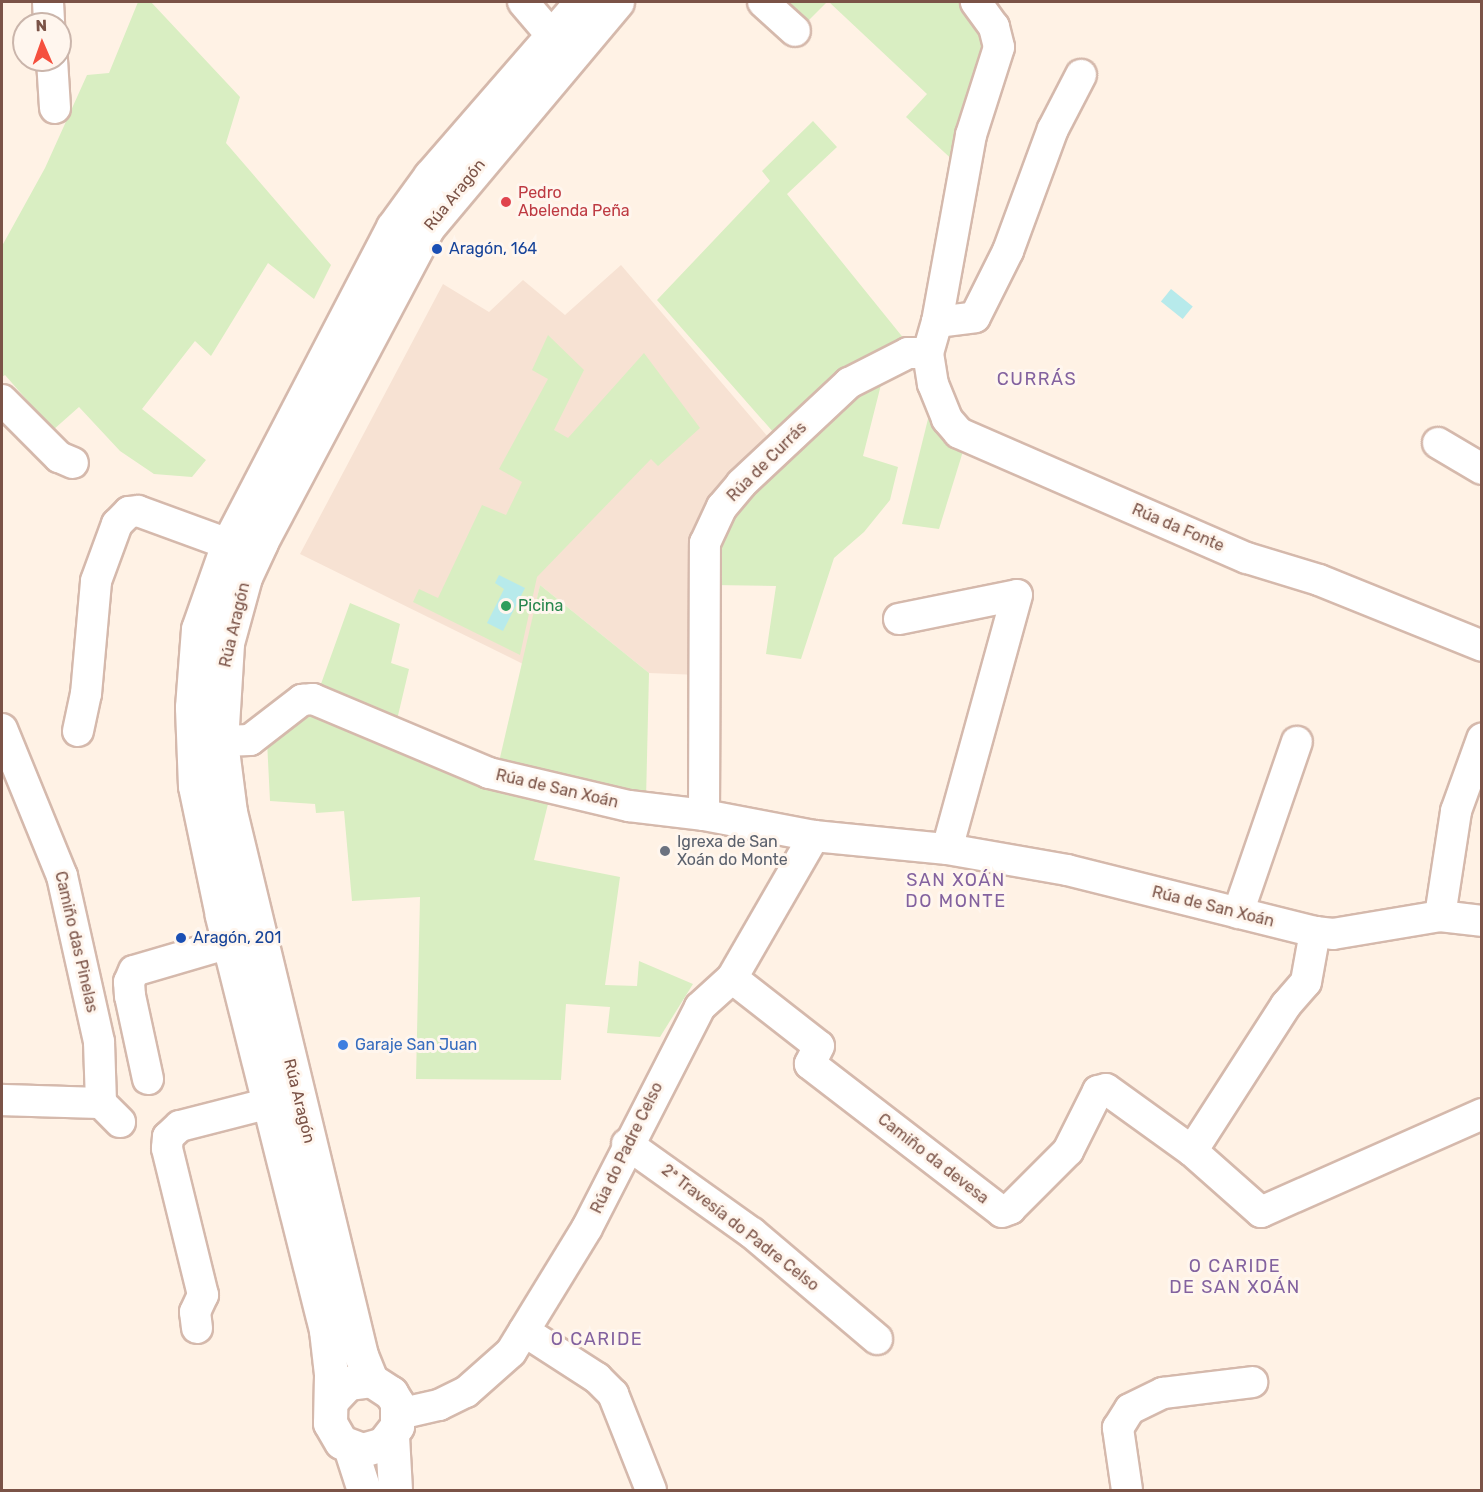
<!DOCTYPE html>
<html>
<head>
<meta charset="utf-8">
<style>
	body { margin:0 }
	#map { position:relative; width:1483px; height:1492px; overflow:hidden; background:#fff2e5; font-family:Rubik,sans-serif }
	div>[style] { position:absolute }
	.residential>* { inset:0; background:#f7e2d3 }
	.green>* { inset:0; background:#d9eec2 }
	.water>* { inset:0; background:#b7eaeb; transform-origin:0 0 }
	.roads { filter:drop-shadow(2px 0 #d5b9ac) drop-shadow(-2px 0 #d5b9ac) drop-shadow(0 2px #d5b9ac) drop-shadow(0 -2px #d5b9ac) }
	.minor>* { height:30px; margin:-15px; padding:0 15px; transform-origin:15px; border-radius:15px; background:#fff }
	.secondary>* { height:33px; margin:-16.5px; padding:0 16.5px; transform-origin:16.5px; border-radius:16.5px; background:#fff }
	.dots>* { width:16px; height:16px; translate:-50% -50%; box-sizing:border-box; border:3px solid #fff6ee; border-radius:50% }
	span { translate:-50% -50%; white-space:nowrap; text-align:center; line-height:1.15; -webkit-text-stroke:6px #fff6ee; paint-order:stroke }
	.health-label { font-size:16px; color:#be3a42 }
	.left { translate:0 -50%; text-align:left }
	.street-label { font-size:16px; color:#7b5347 }
	.transit-label { font-size:16px; color:#164399 }
	.leisure-label { font-size:16px; color:#27864d }
	.worship-label { font-size:16px; color:#5b616d }
	.shop-label { font-size:16px; color:#366cbe }
	.neighbourhood-label { font-size:18px; color:#83629f; letter-spacing:1.5px }
	.frame { position:absolute; inset:0; border:3px solid #7b5347; pointer-events:none }
	.north { position:absolute; left:12px; top:12px; width:60px; height:60px; box-sizing:border-box; background:#fff6ee; border:2px solid #cab5ab; border-radius:50%; rotate:358deg; font-size:16px; font-weight:700; line-height:24px; text-align:center; color:#7b5347 }
	.north::after { content:''; display:block; margin:auto; width:21px; height:27px; background:#f5503e; clip-path:polygon(50% 0,100% 100%,50% 72%,0 100%) }
</style>
</head>
<body>
<div id="map">
	<div class="residential">
		<div style="clip-path:polygon(621px 265px,774px 444px,717px 504px,699px 675px,649px 673px,540px 585px,523px 664px,300px 554px,443px 284px,489px 312px,523px 280px,565px 315px)"></div>
	</div>
	<div class="green">
		<div style="clip-path:polygon(138px 2px,151px 2px,240px 97px,226px 143px,331px 265px,314px 299px,268px 263px,211px 356px,195px 341px,142px 409px,206px 460px,192px 477px,154px 474px,120px 451px,79px 407px,53px 430px,5px 375px,2px 377px,2px 246px,45px 168px,87px 75px,109px 73px)"></div>
		<div style="clip-path:polygon(784px 2px,827px 2px,807px 22px)"></div>
		<div style="clip-path:polygon(829px 2px,963px 2px,987px 32px,957px 164px,906px 117px,927px 94px)"></div>
		<div style="clip-path:polygon(813px 121px,837px 147px,787px 194px,905px 340px,890px 349px,863px 456px,898px 467px,890px 500px,864px 532px,834px 558px,801px 659px,766px 654px,776px 586px,713px 585px,719px 544px,774px 433px,657px 300px,770px 181px,762px 171px)"></div>
		<div style="clip-path:polygon(548px 335px,584px 370px,554px 430px,568px 438px,644px 353px,700px 428px,658px 466px,651px 459px,537px 577px,520px 655px,413px 602px,419px 589px,438px 598px,482px 505px,506px 515px,522px 482px,499px 469px,548px 379px,532px 370px)"></div>
		<div style="clip-path:polygon(929px 415px,964px 448px,939px 529px,902px 524px)"></div>
		<div style="clip-path:polygon(540px 585px,649px 673px,646px 800px,499px 762px)"></div>
		<div style="clip-path:polygon(350px 603px,400px 624px,391px 663px,409px 669px,396px 724px,317px 695px)"></div>
		<div style="clip-path:polygon(307px 707px,549px 800px,534px 860px,620px 877px,605px 985px,637px 986px,639px 961px,693px 984px,660px 1037px,607px 1033px,610px 1007px,566px 1004px,561px 1080px,416px 1079px,420px 897px,352px 901px,344px 811px,316px 813px,315px 804px,270px 801px,267px 741px)"></div>
	</div>
	<div class="water">
		<div style="left:1171px;top:289px;width:28px;height:16px;rotate:39deg"></div>
		<div style="clip-path:polygon(499px 575px,525px 588px,503px 631px,487px 623px,504px 589px,495px 583px)"></div>
	</div>
	<div class="roads">
		<div class="minor">
			<div style="left:48px;top:2px;width:22px;rotate:87deg"></div>
			<div style="left:523px;top:2px;width:45px;rotate:49.5deg"></div>
			<div style="left:763px;top:2px;width:43px;rotate:42.2deg"></div>
			<div style="left:52px;top:60px;width:48px;rotate:86.4deg"></div>
			<div style="left:937px;top:322px;width:38px;rotate:-7deg"></div>
			<div style="left:975px;top:317px;width:74px;rotate:-63.4deg"></div>
			<div style="left:1008px;top:251px;width:130px;rotate:-69.8deg"></div>
			<div style="left:1053px;top:129px;width:61px;rotate:-62.6deg"></div>
			<div style="left:928px;top:353px;width:31px;rotate:81deg"></div>
			<div style="left:933px;top:384px;width:38px;rotate:68deg"></div>
			<div style="left:947px;top:419px;width:18px;rotate:49deg"></div>
			<div style="left:959px;top:433px;width:314px;rotate:23.5deg"></div>
			<div style="left:1247px;top:558px;width:75px;rotate:17deg"></div>
			<div style="left:1319px;top:580px;width:176px;rotate:22deg"></div>
			<div style="left:2px;top:400px;width:81px;rotate:45deg"></div>
			<div style="left:59px;top:457px;width:15px;rotate:23deg"></div>
			<div style="left:1438px;top:443px;width:51px;rotate:30.6deg"></div>
			<div style="left:899px;top:619px;width:120px;rotate:-11.5deg"></div>
			<div style="left:1017px;top:595px;width:263px;rotate:105.4deg"></div>
			<div style="left:2px;top:729px;width:159px;rotate:67.8deg"></div>
			<div style="left:62px;top:876px;width:170px;rotate:77.4deg"></div>
			<div style="left:99px;top:1042px;width:61px;rotate:88.1deg"></div>
			<div style="left:101px;top:1103px;width:27px;rotate:45deg"></div>
			<div style="left:78px;top:731px;width:38px;rotate:-78deg"></div>
			<div style="left:86px;top:694px;width:113px;rotate:-84.9deg"></div>
			<div style="left:96px;top:581px;width:61px;rotate:-69.8deg"></div>
			<div style="left:117px;top:524px;width:17px;rotate:-45deg"></div>
			<div style="left:129px;top:512px;width:9px;rotate:-6deg"></div>
			<div style="left:138px;top:511px;width:96px;rotate:20.1deg"></div>
			<div style="left:197px;top:742px;width:53px;rotate:-2.2deg"></div>
			<div style="left:250px;top:740px;width:66px;rotate:-37.6deg"></div>
			<div style="left:302px;top:700px;width:11px;rotate:-5deg"></div>
			<div style="left:313px;top:699px;width:191px;rotate:22.8deg"></div>
			<div style="left:489px;top:773px;width:144px;rotate:13.3deg"></div>
			<div style="left:629px;top:806px;width:76px;rotate:6.8deg"></div>
			<div style="left:704px;top:815px;width:112px;rotate:10.8deg"></div>
			<div style="left:814px;top:836px;width:134px;rotate:5.6deg"></div>
			<div style="left:947px;top:849px;width:122px;rotate:9.9deg"></div>
			<div style="left:1067px;top:870px;width:256px;rotate:14deg"></div>
			<div style="left:1315px;top:932px;width:18px;rotate:6deg"></div>
			<div style="left:1333px;top:934px;width:109px;rotate:-9.5deg"></div>
			<div style="left:1440px;top:916px;width:42px;rotate:6.8deg"></div>
			<div style="left:704px;top:815px;width:272px;rotate:-89.8deg"></div>
			<div style="left:705px;top:543px;width:40px;rotate:-65deg"></div>
			<div style="left:722px;top:507px;width:30px;rotate:-50deg"></div>
			<div style="left:741px;top:484px;width:148px;rotate:-43.1deg"></div>
			<div style="left:849px;top:383px;width:66px;rotate:-27deg"></div>
			<div style="left:908px;top:353px;width:20px"></div>
			<div style="left:928px;top:353px;width:32px;rotate:-74deg"></div>
			<div style="left:937px;top:322px;width:190px;rotate:-79.7deg"></div>
			<div style="left:971px;top:135px;width:92px;rotate:-72.3deg"></div>
			<div style="left:999px;top:47px;width:21px;rotate:-104deg"></div>
			<div style="left:994px;top:27px;width:31px;rotate:-126deg"></div>
			<div style="left:1238px;top:913px;width:181px;rotate:-71deg"></div>
			<div style="left:1440px;top:916px;width:106px;rotate:-81.3deg"></div>
			<div style="left:1456px;top:811px;width:77px;rotate:-70.1deg"></div>
			<div style="left:732px;top:978px;width:110px;rotate:38deg"></div>
			<div style="left:819px;top:1046px;width:20px;rotate:117deg"></div>
			<div style="left:810px;top:1064px;width:242px;rotate:37.6deg"></div>
			<div style="left:1002px;top:1212px;width:9px;rotate:-21deg"></div>
			<div style="left:1010px;top:1209px;width:82px;rotate:-45deg"></div>
			<div style="left:1068px;top:1151px;width:67px;rotate:-63.4deg"></div>
			<div style="left:1098px;top:1091px;width:8px;rotate:-14deg"></div>
			<div style="left:1106px;top:1089px;width:106px;rotate:35.8deg"></div>
			<div style="left:1192px;top:1151px;width:92px;rotate:41.5deg"></div>
			<div style="left:1261px;top:1212px;width:242px;rotate:-23.9deg"></div>
			<div style="left:148px;top:1079px;width:85px;rotate:-102.2deg"></div>
			<div style="left:130px;top:996px;width:14px;rotate:-94deg"></div>
			<div style="left:129px;top:982px;width:12px;rotate:-66deg"></div>
			<div style="left:134px;top:971px;width:99px;rotate:-16.4deg"></div>
			<div style="left:2px;top:1100px;width:99px;rotate:1.7deg"></div>
			<div style="left:627px;top:1144px;width:153px;rotate:35.5deg"></div>
			<div style="left:752px;top:1233px;width:164px;rotate:40.3deg"></div>
			<div style="left:1192px;top:1151px;width:174px;rotate:-57.2deg"></div>
			<div style="left:1286px;top:1005px;width:30px;rotate:-49deg"></div>
			<div style="left:1306px;top:982px;width:51px;rotate:-79.8deg"></div>
			<div style="left:197px;top:1328px;width:16px;rotate:-97deg"></div>
			<div style="left:195px;top:1312px;width:19px;rotate:-65deg"></div>
			<div style="left:203px;top:1295px;width:151px;rotate:-103.8deg"></div>
			<div style="left:167px;top:1148px;width:11px;rotate:-85deg"></div>
			<div style="left:168px;top:1137px;width:16px;rotate:-43deg"></div>
			<div style="left:180px;top:1126px;width:93px;rotate:-14.3deg"></div>
			<div style="left:524px;top:1331px;width:87px;rotate:32.8deg"></div>
			<div style="left:597px;top:1378px;width:23px;rotate:45deg"></div>
			<div style="left:613px;top:1394px;width:103px;rotate:68.4deg"></div>
			<div style="left:399px;top:1414px;width:41px;rotate:-12.7deg"></div>
			<div style="left:439px;top:1405px;width:30px;rotate:-26deg"></div>
			<div style="left:466px;top:1392px;width:60px;rotate:-41.6deg"></div>
			<div style="left:511px;top:1352px;width:145px;rotate:-58.5deg"></div>
			<div style="left:587px;top:1228px;width:248px;rotate:-62.9deg"></div>
			<div style="left:700px;top:1007px;width:43px;rotate:-42.2deg"></div>
			<div style="left:732px;top:978px;width:164px;rotate:-60deg"></div>
			<div style="left:1127px;top:1490px;width:63px;rotate:-98.3deg"></div>
			<div style="left:1118px;top:1428px;width:22px;rotate:-58deg"></div>
			<div style="left:1130px;top:1409px;width:37px;rotate:-26deg"></div>
			<div style="left:1163px;top:1393px;width:90px;rotate:-7deg"></div>
		</div>
		<div class="secondary">
			<div style="left:371px;top:1380px;width:27px;rotate:-112deg"></div>
			<div style="left:361px;top:1355px;width:559px;rotate:-103.56deg"></div>
			<div style="left:230px;top:812px;width:71px;rotate:-97.3deg"></div>
			<div style="left:221px;top:742px;width:99px;rotate:-86.5deg"></div>
			<div style="left:227px;top:643px;width:68px;rotate:-74.7deg"></div>
			<div style="left:245px;top:577px;width:38px;rotate:-65deg"></div>
			<div style="left:261px;top:542px;width:357px;rotate:-62.1deg"></div>
			<div style="left:428px;top:227px;width:294px;rotate:-50deg"></div>
			<div style="left:332px;top:1400px;width:23px;rotate:-47deg"></div>
			<div style="left:348px;top:1383px;width:23px;rotate:-7deg"></div>
			<div style="left:371px;top:1380px;width:24px;rotate:33deg"></div>
			<div style="left:391px;top:1393px;width:12px;rotate:59deg"></div>
			<div style="left:397px;top:1403px;width:23px;rotate:90deg"></div>
			<div style="left:397px;top:1426px;width:23px;rotate:128deg"></div>
			<div style="left:383px;top:1444px;width:22px;rotate:164deg"></div>
			<div style="left:362px;top:1450px;width:22px;rotate:-159deg"></div>
			<div style="left:341px;top:1442px;width:22px;rotate:-120deg"></div>
			<div style="left:330px;top:1423px;width:49px;rotate:-88.8deg"></div>
			<div style="left:331px;top:1374px;width:44px;rotate:-96.5deg"></div>
			<div style="left:326px;top:1330px;width:428px;rotate:-104.1deg"></div>
			<div style="left:222px;top:915px;width:132px;rotate:-101.8deg"></div>
			<div style="left:195px;top:786px;width:79px;rotate:-92.2deg"></div>
			<div style="left:192px;top:707px;width:78px;rotate:-85.6deg"></div>
			<div style="left:198px;top:629px;width:90px;rotate:-70.6deg"></div>
			<div style="left:228px;top:544px;width:357px;rotate:-62.5deg"></div>
			<div style="left:393px;top:227px;width:63px;rotate:-54deg"></div>
			<div style="left:430px;top:176px;width:230px;rotate:-49deg"></div>
			<div style="left:392px;top:1436px;width:54px;rotate:86.8deg"></div>
			<div style="left:350px;top:1447px;width:45px;rotate:72deg"></div>
		</div>
	</div>
	<div class="dots">
		<div style="left:506px;top:202px;background:#e0444e"></div>
		<div style="left:437px;top:249px;background:#1a4fb4"></div>
		<div style="left:506px;top:606px;background:#2e9e5b"></div>
		<div style="left:665px;top:851px;background:#6b7280"></div>
		<div style="left:181px;top:938px;background:#1a4fb4"></div>
		<div style="left:343px;top:1045px;background:#3f7fe0"></div>
	</div>
	<div class="health-label">
		<span class="left" style="left:518px;top:202px">Pedro<br>Abelenda Peña</span>
	</div>
	<div class="street-label">
		<span style="left:455px;top:195px;rotate:-51deg">Rúa Aragón</span>
		<span style="left:767px;top:462px;rotate:-45deg">Rúa de Currás</span>
		<span style="left:1178px;top:528px;rotate:23deg">Rúa da Fonte</span>
		<span style="left:235px;top:625px;rotate:-77deg">Rúa Aragón</span>
		<span style="left:557px;top:789px;rotate:13deg">Rúa de San Xoán</span>
		<span style="left:1213px;top:907px;rotate:14deg">Rúa de San Xoán</span>
		<span style="left:76px;top:942px;rotate:77deg">Camiño das Pinelas</span>
		<span style="left:299px;top:1101px;rotate:76deg">Rúa Aragón</span>
		<span style="left:627px;top:1148px;rotate:-64deg">Rúa do Padre Celso</span>
		<span style="left:933px;top:1159px;rotate:38deg">Camiño da devesa</span>
		<span style="left:740px;top:1228px;rotate:38deg">2ª Travesía do Padre Celso</span>
	</div>
	<div class="transit-label">
		<span class="left" style="left:449px;top:249px">Aragón, 164</span>
		<span class="left" style="left:193px;top:938px">Aragón, 201</span>
	</div>
	<div class="leisure-label">
		<span class="left" style="left:518px;top:606px">Picina</span>
	</div>
	<div class="worship-label">
		<span class="left" style="left:677px;top:851px">Igrexa de San<br>Xoán do Monte</span>
	</div>
	<div class="shop-label">
		<span class="left" style="left:355px;top:1045px">Garaje San Juan</span>
	</div>
	<div class="neighbourhood-label">
		<span style="left:1037px;top:379px">CURRÁS</span>
		<span style="left:956px;top:891px">SAN XOÁN<br>DO MONTE</span>
		<span style="left:1235px;top:1277px">O CARIDE<br>DE SAN XOÁN</span>
		<span style="left:597px;top:1339px">O CARIDE</span>
	</div>
	<div class="frame"></div>
	<div class="north">N</div>
</div>
</body>
</html>
